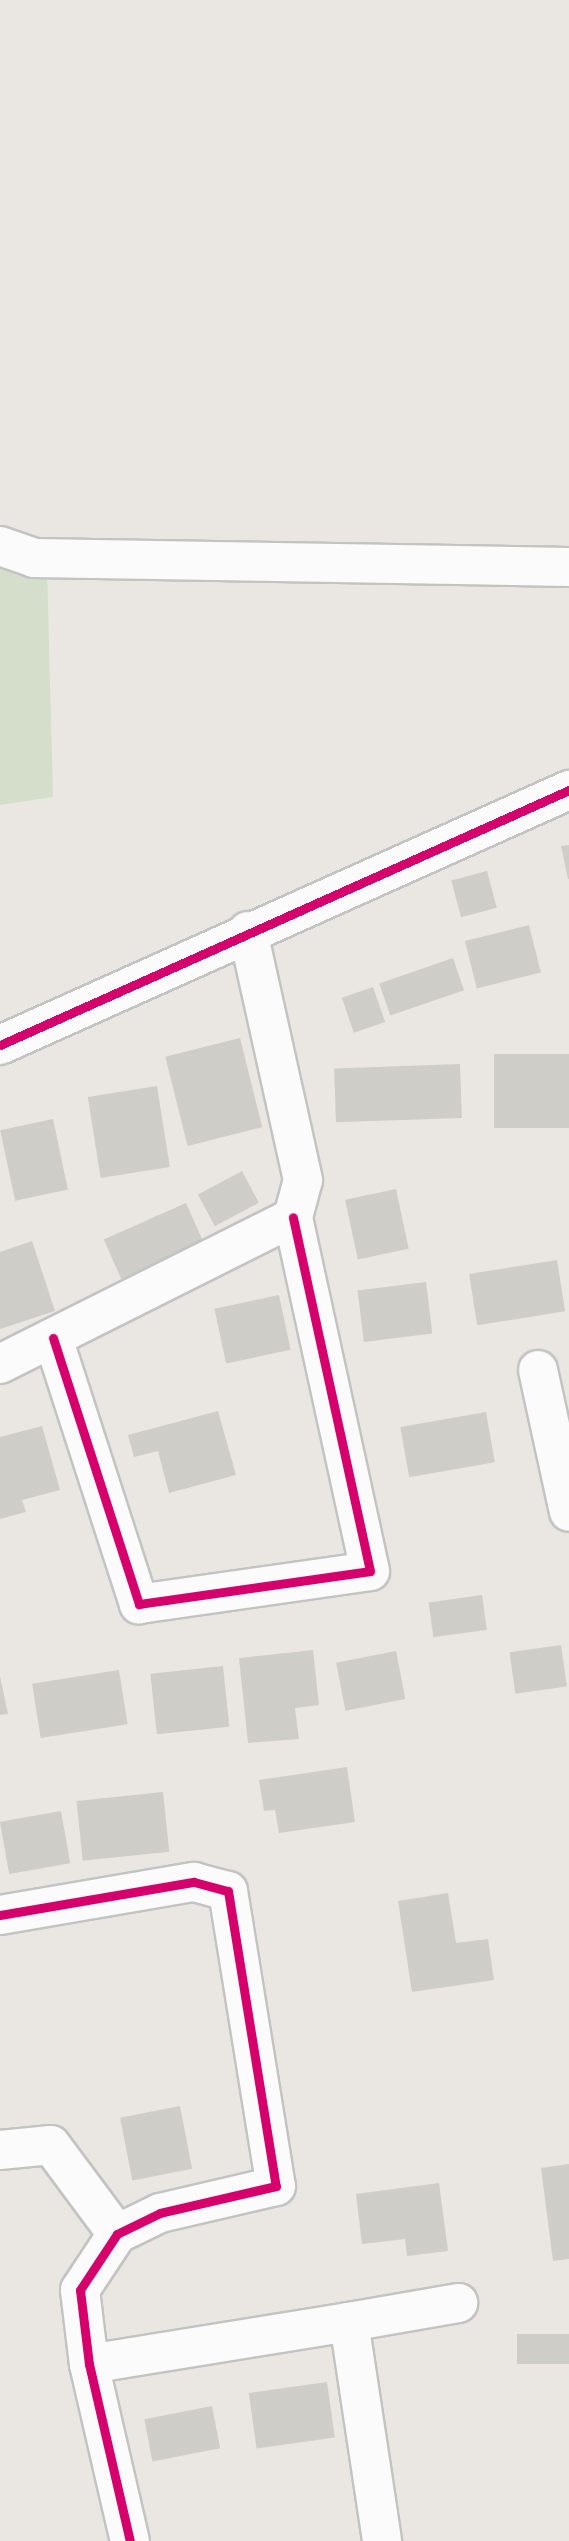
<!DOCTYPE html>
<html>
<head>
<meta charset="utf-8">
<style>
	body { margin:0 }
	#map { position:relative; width:569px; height:2541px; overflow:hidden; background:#eae7e2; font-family:"Archivo Narrow",sans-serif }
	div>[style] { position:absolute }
	.cemetery>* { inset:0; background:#d4deca }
	.building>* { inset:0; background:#cfcdc8; transform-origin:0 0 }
	.roads { filter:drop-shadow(2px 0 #c3c3c3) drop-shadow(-2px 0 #c3c3c3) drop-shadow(0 2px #c3c3c3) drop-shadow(0 -2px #c3c3c3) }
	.minor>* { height:38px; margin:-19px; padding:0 19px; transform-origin:19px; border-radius:19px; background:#fcfbfb }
	.tertiary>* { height:38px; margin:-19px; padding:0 19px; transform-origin:19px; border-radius:19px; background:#fcfbfb }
	.cycleway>* { height:9px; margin:-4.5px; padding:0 4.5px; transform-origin:4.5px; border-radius:4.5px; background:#d6006c }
	span { translate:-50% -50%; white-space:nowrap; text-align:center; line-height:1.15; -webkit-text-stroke:5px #fff; paint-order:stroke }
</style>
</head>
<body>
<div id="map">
	<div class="cemetery">
		<div style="clip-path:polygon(0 563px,47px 569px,53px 797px,0 805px)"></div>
	</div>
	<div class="building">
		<div style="clip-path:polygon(569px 845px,569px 879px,568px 879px,561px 846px)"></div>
		<div style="left:487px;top:871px;width:38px;height:37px;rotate:75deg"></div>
		<div style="left:529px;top:925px;width:49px;height:66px;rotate:76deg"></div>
		<div style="left:453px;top:958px;width:34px;height:78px;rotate:71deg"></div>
		<div style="left:373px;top:987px;width:37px;height:33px;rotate:71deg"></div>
		<div style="left:240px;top:1038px;width:92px;height:77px;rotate:76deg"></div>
		<div style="left:569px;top:1054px;width:74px;height:75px;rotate:90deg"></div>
		<div style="left:460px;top:1064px;width:54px;height:126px;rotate:88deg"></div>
		<div style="left:157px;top:1086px;width:82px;height:70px;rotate:81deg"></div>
		<div style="left:53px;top:1119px;width:72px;height:54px;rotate:78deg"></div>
		<div style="left:242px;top:1171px;width:36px;height:50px;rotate:62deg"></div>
		<div style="left:396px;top:1189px;width:61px;height:52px;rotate:78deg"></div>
		<div style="left:186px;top:1203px;width:43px;height:90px;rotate:66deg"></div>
		<div style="clip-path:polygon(32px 1241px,55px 1311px,0 1329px,0 1252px)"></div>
		<div style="left:557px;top:1260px;width:52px;height:89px;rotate:81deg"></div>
		<div style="left:426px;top:1282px;width:52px;height:69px;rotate:83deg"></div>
		<div style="left:279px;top:1295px;width:56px;height:66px;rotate:78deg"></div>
		<div style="clip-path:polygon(218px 1411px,236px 1475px,169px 1493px,158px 1451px,134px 1457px,128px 1435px)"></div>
		<div style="left:486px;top:1412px;width:51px;height:87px;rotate:80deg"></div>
		<div style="clip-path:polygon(42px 1426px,60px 1490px,22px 1500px,26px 1512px,0 1519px,0 1437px)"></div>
		<div style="left:482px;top:1595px;width:35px;height:54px;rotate:82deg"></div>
		<div style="left:561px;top:1645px;width:42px;height:52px;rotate:82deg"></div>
		<div style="clip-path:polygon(313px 1650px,319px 1705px,295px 1708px,299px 1739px,248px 1743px,239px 1658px)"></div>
		<div style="left:396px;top:1651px;width:49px;height:61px;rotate:79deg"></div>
		<div style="left:223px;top:1666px;width:61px;height:73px;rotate:84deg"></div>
		<div style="left:119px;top:1670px;width:55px;height:88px;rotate:81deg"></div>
		<div style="clip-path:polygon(0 1676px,8px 1714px,0 1715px)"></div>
		<div style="clip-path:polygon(347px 1767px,355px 1822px,279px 1833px,275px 1810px,264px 1811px,259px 1780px)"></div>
		<div style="left:163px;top:1792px;width:60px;height:87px;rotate:84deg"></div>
		<div style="left:61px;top:1811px;width:53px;height:62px;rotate:80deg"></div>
		<div style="clip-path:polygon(448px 1893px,456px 1943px,488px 1939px,494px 1980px,412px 1992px,398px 1901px)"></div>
		<div style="left:180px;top:2106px;width:64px;height:61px;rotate:79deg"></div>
		<div style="clip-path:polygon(569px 2164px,569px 2259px,553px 2261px,541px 2168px)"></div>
		<div style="clip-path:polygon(439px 2183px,448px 2251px,407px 2256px,405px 2239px,362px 2244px,356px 2194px)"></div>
		<div style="left:569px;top:2334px;width:30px;height:52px;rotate:90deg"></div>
		<div style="left:327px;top:2382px;width:56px;height:79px;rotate:82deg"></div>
		<div style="left:212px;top:2406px;width:43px;height:69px;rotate:79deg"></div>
	</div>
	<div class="roads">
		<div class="minor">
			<div style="left:0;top:546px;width:36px;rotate:19deg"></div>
			<div style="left:34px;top:558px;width:535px;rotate:0.96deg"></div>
			<div style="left:53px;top:1338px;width:280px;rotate:72.1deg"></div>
			<div style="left:139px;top:1604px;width:233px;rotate:-8.1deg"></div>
			<div style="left:370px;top:1571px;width:362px;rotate:-102.3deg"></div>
			<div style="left:0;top:1364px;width:328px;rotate:-26.6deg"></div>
			<div style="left:293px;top:1217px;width:38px;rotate:-75deg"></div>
			<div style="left:303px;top:1180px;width:255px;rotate:-102.5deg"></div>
			<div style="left:538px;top:1370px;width:145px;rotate:77.7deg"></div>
			<div style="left:0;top:1915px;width:197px;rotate:-9.7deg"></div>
			<div style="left:194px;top:1882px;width:35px;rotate:15deg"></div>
			<div style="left:228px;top:1891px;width:299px;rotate:80.8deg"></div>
			<div style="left:276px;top:2186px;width:119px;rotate:166.9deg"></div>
			<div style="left:160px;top:2213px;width:48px;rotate:154deg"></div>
			<div style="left:117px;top:2234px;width:67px;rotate:123.5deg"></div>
			<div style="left:80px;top:2290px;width:75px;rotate:83.1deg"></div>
			<div style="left:89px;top:2364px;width:182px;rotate:77deg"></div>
			<div style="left:0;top:2150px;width:51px;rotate:-5.6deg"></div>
			<div style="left:51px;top:2145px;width:111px;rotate:53.4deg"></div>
			<div style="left:349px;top:2322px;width:111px;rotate:-9.9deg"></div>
			<div style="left:89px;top:2364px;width:263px;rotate:-9.2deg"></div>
			<div style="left:349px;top:2322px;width:221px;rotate:81.4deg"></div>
		</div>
		<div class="tertiary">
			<div style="left:0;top:1045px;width:624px;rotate:-24.14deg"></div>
		</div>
	</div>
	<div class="cycleway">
		<div style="left:0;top:1045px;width:624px;rotate:-24.14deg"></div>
		<div style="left:53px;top:1338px;width:280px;rotate:72.1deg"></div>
		<div style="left:139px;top:1604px;width:233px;rotate:-8.1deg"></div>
		<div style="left:370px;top:1571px;width:362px;rotate:-102.3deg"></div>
		<div style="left:0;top:1915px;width:197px;rotate:-9.7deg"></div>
		<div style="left:194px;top:1882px;width:35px;rotate:15deg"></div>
		<div style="left:228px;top:1891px;width:299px;rotate:80.8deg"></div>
		<div style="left:276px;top:2186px;width:119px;rotate:166.9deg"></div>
		<div style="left:160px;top:2213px;width:48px;rotate:154deg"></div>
		<div style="left:117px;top:2234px;width:67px;rotate:123.5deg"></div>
		<div style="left:80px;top:2290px;width:75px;rotate:83.1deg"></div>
		<div style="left:89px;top:2364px;width:182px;rotate:77deg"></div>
	</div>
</div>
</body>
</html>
